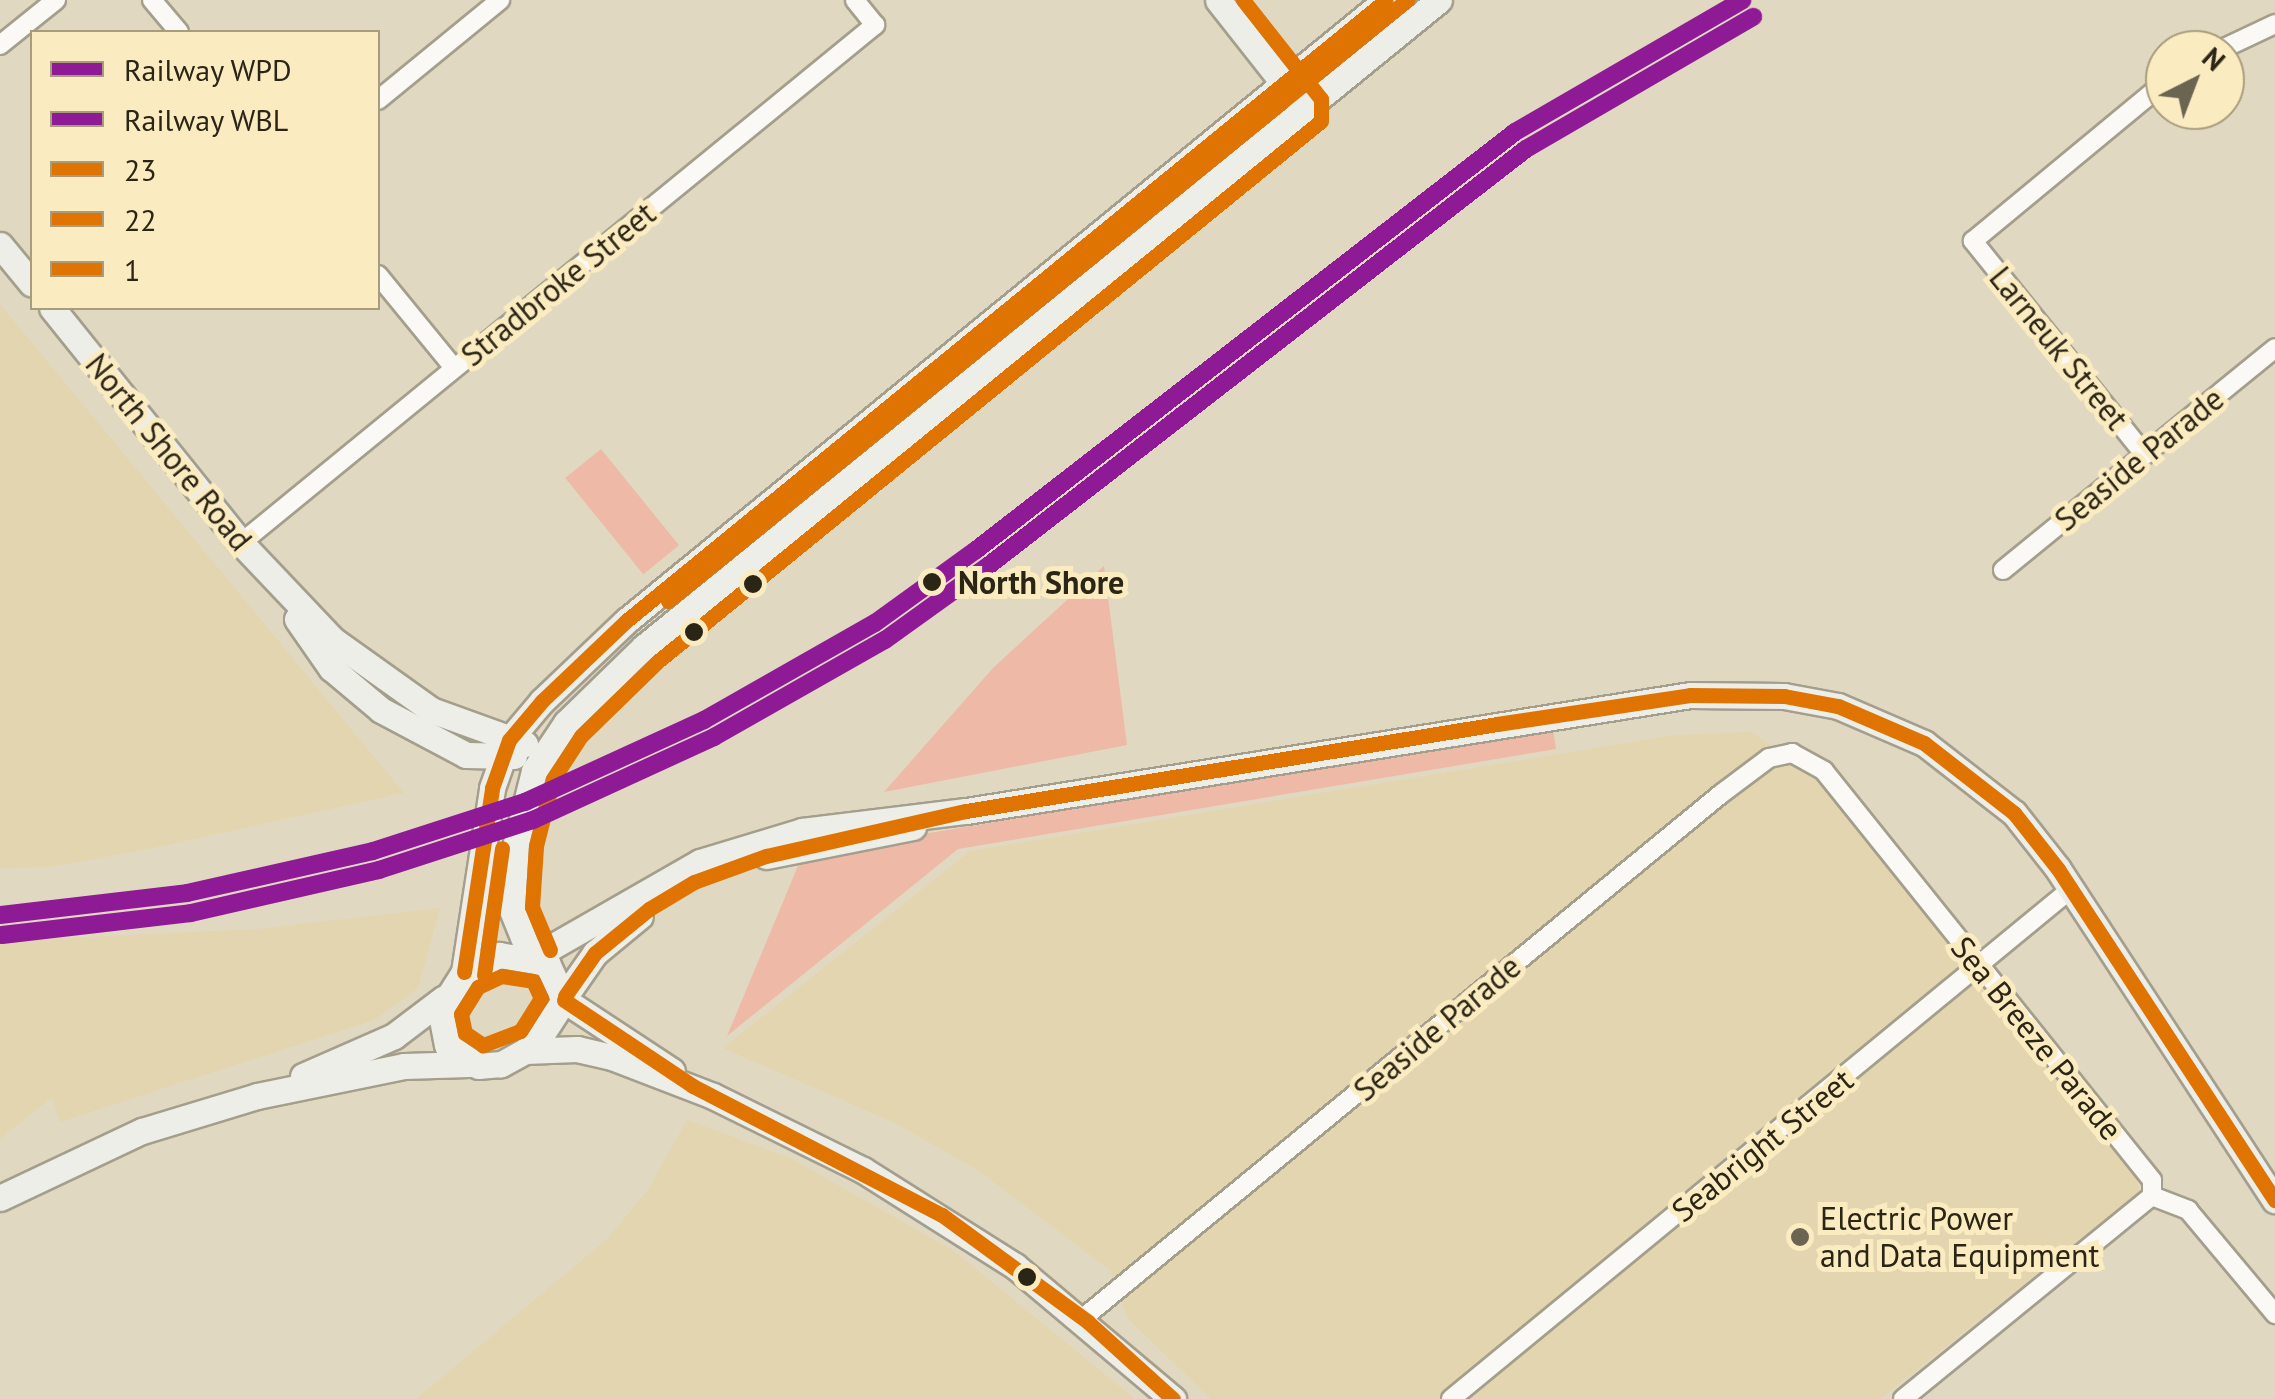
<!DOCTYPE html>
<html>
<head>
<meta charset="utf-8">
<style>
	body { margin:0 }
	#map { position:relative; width:2275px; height:1399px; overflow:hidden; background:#e1d8c1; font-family:"PT Sans",sans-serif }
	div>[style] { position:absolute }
	.built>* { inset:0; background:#e3d5af }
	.green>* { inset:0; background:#eeb9a7; transform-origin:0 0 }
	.roads { filter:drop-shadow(2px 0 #a49e8c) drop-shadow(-2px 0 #a49e8c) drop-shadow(0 2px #a49e8c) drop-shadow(0 -2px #a49e8c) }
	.street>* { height:18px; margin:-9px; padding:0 9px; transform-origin:9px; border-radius:9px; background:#faf9f6 }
	.secondary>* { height:25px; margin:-12.5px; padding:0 12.5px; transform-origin:12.5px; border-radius:12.5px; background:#eeeee9 }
	.bus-1>* { height:15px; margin:-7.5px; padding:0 7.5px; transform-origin:7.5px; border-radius:7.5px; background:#df7403 }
	.bus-2>* { height:15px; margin:-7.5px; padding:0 7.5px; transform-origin:7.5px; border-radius:7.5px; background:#df7403 }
	.bus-3>* { height:15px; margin:-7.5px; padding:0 7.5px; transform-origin:7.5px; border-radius:7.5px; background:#df7403 }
	.rail-1>* { height:18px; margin:-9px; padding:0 9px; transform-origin:9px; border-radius:9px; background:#8f1a95 }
	.rail-2>* { height:18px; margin:-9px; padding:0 9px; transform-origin:9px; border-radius:9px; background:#8f1a95 }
	.dots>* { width:28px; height:28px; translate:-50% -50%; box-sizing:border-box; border:5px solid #fbebc1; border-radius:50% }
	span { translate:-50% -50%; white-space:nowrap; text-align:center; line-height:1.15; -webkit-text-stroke:10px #fbebc1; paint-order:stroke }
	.street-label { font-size:32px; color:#2b2515 }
	.stop-label { font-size:32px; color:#2b2515; font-weight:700 }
	.left { translate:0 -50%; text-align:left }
	.poi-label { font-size:32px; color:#2b2515 }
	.legend { position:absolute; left:30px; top:30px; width:350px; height:280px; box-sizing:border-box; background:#fbebc1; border:2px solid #a89c7c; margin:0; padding:12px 18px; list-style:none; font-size:30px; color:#2b2515 }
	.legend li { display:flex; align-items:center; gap:20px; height:50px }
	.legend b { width:50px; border:2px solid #a89c7c }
	.north { position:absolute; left:2145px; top:30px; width:100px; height:100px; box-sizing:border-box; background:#fbebc1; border:2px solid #a89c7c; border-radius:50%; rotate:42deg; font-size:28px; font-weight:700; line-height:40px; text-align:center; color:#2b2515 }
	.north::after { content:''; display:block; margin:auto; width:35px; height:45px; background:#6b6451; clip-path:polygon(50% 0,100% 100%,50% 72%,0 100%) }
</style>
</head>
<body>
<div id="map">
	<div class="built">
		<div style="clip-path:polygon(0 304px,404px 793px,148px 849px,51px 867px,0 868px)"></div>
		<div style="clip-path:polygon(1752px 732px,1816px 779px,2137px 1170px,2139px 1192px,1880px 1399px,1211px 1399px,1128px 1319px,1111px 1271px,979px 1171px,895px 1123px,723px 1048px,970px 851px,1674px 735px)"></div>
		<div style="clip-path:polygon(440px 908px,418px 988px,374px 1020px,60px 1122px,52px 1097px,0 1139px,0 941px,258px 929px)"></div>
		<div style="clip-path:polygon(687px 1120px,792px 1159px,954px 1251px,1135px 1399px,416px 1399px,607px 1239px,647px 1191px)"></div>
	</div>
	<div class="green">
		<div style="left:601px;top:449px;width:124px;height:46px;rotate:51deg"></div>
		<div style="clip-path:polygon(1104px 566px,1127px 745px,884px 792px,993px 668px)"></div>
		<div style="clip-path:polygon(1553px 729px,1556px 749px,958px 849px,727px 1036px,803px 854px)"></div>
	</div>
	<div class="roads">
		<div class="street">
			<div style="left:152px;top:0;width:42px;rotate:49.8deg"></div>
			<div style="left:0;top:45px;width:72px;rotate:-38.8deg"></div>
			<div style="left:2220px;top:50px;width:61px;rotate:-25.3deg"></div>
			<div style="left:378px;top:100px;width:158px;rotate:-39.3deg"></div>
			<div style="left:378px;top:275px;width:120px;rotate:50.7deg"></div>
			<div style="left:2145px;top:455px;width:275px;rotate:-128.8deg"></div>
			<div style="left:1973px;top:241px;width:249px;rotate:-39.6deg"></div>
			<div style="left:241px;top:543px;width:819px;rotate:-39.25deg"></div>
			<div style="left:875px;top:25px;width:32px;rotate:-129deg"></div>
			<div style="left:2003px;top:570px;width:351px;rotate:-39.2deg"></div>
			<div style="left:1083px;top:1318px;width:826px;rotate:-39.4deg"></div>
			<div style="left:1721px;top:794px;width:60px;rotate:-36.9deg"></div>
			<div style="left:1769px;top:758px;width:24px;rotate:-12deg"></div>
			<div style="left:1792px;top:753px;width:37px;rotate:29deg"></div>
			<div style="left:1824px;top:771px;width:524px;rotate:51.27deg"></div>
			<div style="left:2152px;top:1180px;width:16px;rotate:90deg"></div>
			<div style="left:2152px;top:1196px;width:39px;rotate:21deg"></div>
			<div style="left:2188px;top:1210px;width:136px;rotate:50.1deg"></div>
			<div style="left:1451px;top:1399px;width:803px;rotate:-39.44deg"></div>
			<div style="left:1903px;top:1399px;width:321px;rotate:-39.2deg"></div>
		</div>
		<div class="secondary">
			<div style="left:1218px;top:0;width:120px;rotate:51.8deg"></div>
			<div style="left:0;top:245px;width:50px;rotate:50.6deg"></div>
			<div style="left:52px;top:308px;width:302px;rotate:51.2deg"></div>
			<div style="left:241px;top:543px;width:134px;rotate:46.5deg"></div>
			<div style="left:333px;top:640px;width:120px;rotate:35.5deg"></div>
			<div style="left:431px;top:710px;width:100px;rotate:19.9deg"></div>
			<div style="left:297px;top:619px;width:60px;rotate:55.2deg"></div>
			<div style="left:331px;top:668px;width:65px;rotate:40deg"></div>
			<div style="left:381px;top:710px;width:96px;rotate:27.9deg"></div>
			<div style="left:466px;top:755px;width:48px;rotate:1.2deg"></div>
			<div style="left:766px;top:856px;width:150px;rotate:-11.2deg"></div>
			<div style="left:499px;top:955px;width:49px;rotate:9.5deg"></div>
			<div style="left:547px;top:963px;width:41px;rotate:65.3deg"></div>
			<div style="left:564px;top:1000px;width:55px;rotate:123.1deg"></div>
			<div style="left:534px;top:1046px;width:38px;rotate:151deg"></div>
			<div style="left:501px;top:1064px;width:23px;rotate:175deg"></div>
			<div style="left:478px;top:1066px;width:37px;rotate:-146deg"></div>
			<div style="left:447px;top:1045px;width:36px;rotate:-101deg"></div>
			<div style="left:440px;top:1010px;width:45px;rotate:-57.7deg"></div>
			<div style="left:464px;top:972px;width:39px;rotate:-26deg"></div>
			<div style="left:531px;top:957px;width:51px;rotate:-112deg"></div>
			<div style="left:512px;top:910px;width:67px;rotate:-86.6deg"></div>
			<div style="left:516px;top:843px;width:74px;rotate:-76deg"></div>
			<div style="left:534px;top:771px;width:58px;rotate:-56.3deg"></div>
			<div style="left:566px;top:723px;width:109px;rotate:-44.3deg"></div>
			<div style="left:644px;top:647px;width:1025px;rotate:-39.14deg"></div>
			<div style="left:534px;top:957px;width:191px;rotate:-29.8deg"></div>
			<div style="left:700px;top:862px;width:107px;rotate:-16.9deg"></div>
			<div style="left:802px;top:831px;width:165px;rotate:-7deg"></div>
			<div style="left:966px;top:811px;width:733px;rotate:-9.1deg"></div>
			<div style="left:1690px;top:695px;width:94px;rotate:0.6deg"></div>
			<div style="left:1784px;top:696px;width:55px;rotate:10.5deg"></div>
			<div style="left:1838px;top:706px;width:94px;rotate:23.3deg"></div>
			<div style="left:1924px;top:743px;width:114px;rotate:37.9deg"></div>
			<div style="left:2014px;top:813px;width:71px;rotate:51.8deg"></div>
			<div style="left:2058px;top:869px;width:396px;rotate:56.8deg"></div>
			<div style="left:464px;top:972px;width:186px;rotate:-81.3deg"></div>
			<div style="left:492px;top:788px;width:51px;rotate:-70.5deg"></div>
			<div style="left:509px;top:740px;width:51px;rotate:-49.8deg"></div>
			<div style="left:542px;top:701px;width:116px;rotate:-43.6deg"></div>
			<div style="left:626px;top:621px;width:981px;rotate:-39.25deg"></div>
			<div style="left:565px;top:996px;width:52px;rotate:-55.1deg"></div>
			<div style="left:595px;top:953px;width:58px;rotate:-39.4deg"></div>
			<div style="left:564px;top:1000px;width:129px;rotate:33.3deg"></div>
			<div style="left:525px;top:1051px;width:52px;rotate:-2.2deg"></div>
			<div style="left:577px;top:1049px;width:36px;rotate:13deg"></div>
			<div style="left:612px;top:1057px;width:108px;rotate:21.1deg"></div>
			<div style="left:713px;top:1096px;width:167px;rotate:26.3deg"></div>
			<div style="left:863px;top:1170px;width:180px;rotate:32.3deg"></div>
			<div style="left:1015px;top:1266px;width:207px;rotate:40.1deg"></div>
			<div style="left:303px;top:1076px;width:99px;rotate:-23.7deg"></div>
			<div style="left:394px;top:1036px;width:63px;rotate:-37.2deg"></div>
			<div style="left:0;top:1198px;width:157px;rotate:-25.3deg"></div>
			<div style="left:142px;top:1131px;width:120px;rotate:-16.9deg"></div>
			<div style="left:257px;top:1096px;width:150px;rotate:-11.5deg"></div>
			<div style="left:404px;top:1066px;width:65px;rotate:-1.8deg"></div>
		</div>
	</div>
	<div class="bus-1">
		<div style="left:464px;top:972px;width:186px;rotate:-81.3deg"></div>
		<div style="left:492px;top:788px;width:51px;rotate:-70.5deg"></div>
		<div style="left:509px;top:740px;width:51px;rotate:-49.8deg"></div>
		<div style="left:542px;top:701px;width:116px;rotate:-43.6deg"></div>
		<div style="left:626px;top:621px;width:981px;rotate:-39.25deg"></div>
		<div style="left:565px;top:996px;width:52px;rotate:-55.1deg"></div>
		<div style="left:595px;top:953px;width:70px;rotate:-39.2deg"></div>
		<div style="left:649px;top:909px;width:52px;rotate:-31deg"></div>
		<div style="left:694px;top:882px;width:77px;rotate:-19.9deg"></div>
		<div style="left:766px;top:856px;width:205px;rotate:-12.7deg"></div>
		<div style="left:966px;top:811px;width:538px;rotate:-9.3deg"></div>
		<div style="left:1497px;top:724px;width:195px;rotate:-8.5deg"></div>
		<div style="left:1690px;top:695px;width:94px;rotate:0.6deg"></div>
		<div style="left:1784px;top:696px;width:55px;rotate:10.5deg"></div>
		<div style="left:1838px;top:706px;width:94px;rotate:23.3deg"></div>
		<div style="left:1924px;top:743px;width:114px;rotate:37.9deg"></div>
		<div style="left:2014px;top:813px;width:71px;rotate:51.8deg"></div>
		<div style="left:2058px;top:869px;width:396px;rotate:56.8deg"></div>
		<div style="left:564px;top:1000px;width:155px;rotate:33.7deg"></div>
		<div style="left:693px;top:1086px;width:280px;rotate:27.4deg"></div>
		<div style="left:942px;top:1215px;width:181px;rotate:36.2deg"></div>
		<div style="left:1088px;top:1322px;width:115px;rotate:42.2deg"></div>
	</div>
	<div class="bus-2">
		<div style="left:550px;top:950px;width:47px;rotate:-112.7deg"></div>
		<div style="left:532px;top:907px;width:61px;rotate:-86.2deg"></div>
		<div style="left:536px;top:846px;width:69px;rotate:-75.8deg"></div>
		<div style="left:553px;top:779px;width:51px;rotate:-56.9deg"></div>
		<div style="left:581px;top:736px;width:106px;rotate:-44.2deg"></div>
		<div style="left:657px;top:662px;width:856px;rotate:-39.17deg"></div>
		<div style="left:1321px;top:121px;width:22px;rotate:-90deg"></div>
		<div style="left:1321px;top:99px;width:126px;rotate:-128.2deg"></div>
		<div style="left:484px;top:975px;width:128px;rotate:-81.9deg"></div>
		<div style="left:502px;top:976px;width:31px;rotate:9deg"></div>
		<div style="left:533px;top:981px;width:19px;rotate:65deg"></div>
		<div style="left:541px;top:998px;width:39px;rotate:122deg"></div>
		<div style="left:520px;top:1031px;width:40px;rotate:159deg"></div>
		<div style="left:483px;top:1045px;width:22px;rotate:-146deg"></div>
		<div style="left:465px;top:1033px;width:19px;rotate:-102deg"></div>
		<div style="left:461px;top:1014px;width:32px;rotate:-58deg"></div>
		<div style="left:478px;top:987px;width:26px;rotate:-25deg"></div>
	</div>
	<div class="bus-3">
		<div style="left:668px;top:601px;width:953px;rotate:-39.12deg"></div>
	</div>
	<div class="rail-1">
		<div style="left:0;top:915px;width:188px;rotate:-6.7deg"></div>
		<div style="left:187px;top:893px;width:191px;rotate:-12.7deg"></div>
		<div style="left:373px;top:851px;width:160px;rotate:-17.9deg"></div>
		<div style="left:525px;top:802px;width:197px;rotate:-24.6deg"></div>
		<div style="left:704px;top:720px;width:197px;rotate:-29.6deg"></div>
		<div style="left:875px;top:623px;width:125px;rotate:-35.9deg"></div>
		<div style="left:976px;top:550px;width:682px;rotate:-37.79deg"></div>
		<div style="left:1515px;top:132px;width:263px;rotate:-30.1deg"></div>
	</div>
	<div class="rail-2">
		<div style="left:2px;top:935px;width:190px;rotate:-6.6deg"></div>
		<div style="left:191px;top:913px;width:193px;rotate:-12.9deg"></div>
		<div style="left:379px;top:870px;width:162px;rotate:-18deg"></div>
		<div style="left:533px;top:820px;width:199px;rotate:-24.6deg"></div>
		<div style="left:714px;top:737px;width:197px;rotate:-29.6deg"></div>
		<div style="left:885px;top:640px;width:127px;rotate:-35.7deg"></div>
		<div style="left:988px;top:566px;width:681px;rotate:-37.78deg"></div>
		<div style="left:1526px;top:149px;width:263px;rotate:-30.2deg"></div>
	</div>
	<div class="dots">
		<div style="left:932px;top:582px;background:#2b2515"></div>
		<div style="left:753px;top:584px;background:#2b2515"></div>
		<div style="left:694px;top:632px;background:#2b2515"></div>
		<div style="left:1800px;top:1237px;background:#6b6451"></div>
		<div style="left:1027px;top:1277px;background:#2b2515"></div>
	</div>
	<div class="street-label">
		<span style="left:558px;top:284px;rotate:-39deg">Stradbroke Street</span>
		<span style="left:2059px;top:348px;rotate:51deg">Larneuk Street</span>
		<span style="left:169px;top:452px;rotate:51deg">North Shore Road</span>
		<span style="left:2139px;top:459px;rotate:-39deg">Seaside Parade</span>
		<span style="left:1437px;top:1028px;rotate:-40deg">Seaside Parade</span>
		<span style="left:2037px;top:1038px;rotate:51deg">Sea Breeze Parade</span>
		<span style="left:1762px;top:1145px;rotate:-39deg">Seabright Street</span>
	</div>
	<div class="stop-label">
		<span class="left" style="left:958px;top:582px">North Shore</span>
	</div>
	<div class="poi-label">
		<span class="left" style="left:1820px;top:1237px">Electric Power<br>and Data Equipment</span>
	</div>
	<ul class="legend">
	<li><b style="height:12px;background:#8f1a95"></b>Railway WPD</li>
	<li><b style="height:12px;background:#8f1a95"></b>Railway WBL</li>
	<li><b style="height:12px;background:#df7403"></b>23</li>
	<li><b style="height:12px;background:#df7403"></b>22</li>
	<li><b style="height:12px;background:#df7403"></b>1</li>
	</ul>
	<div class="north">N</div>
</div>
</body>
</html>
